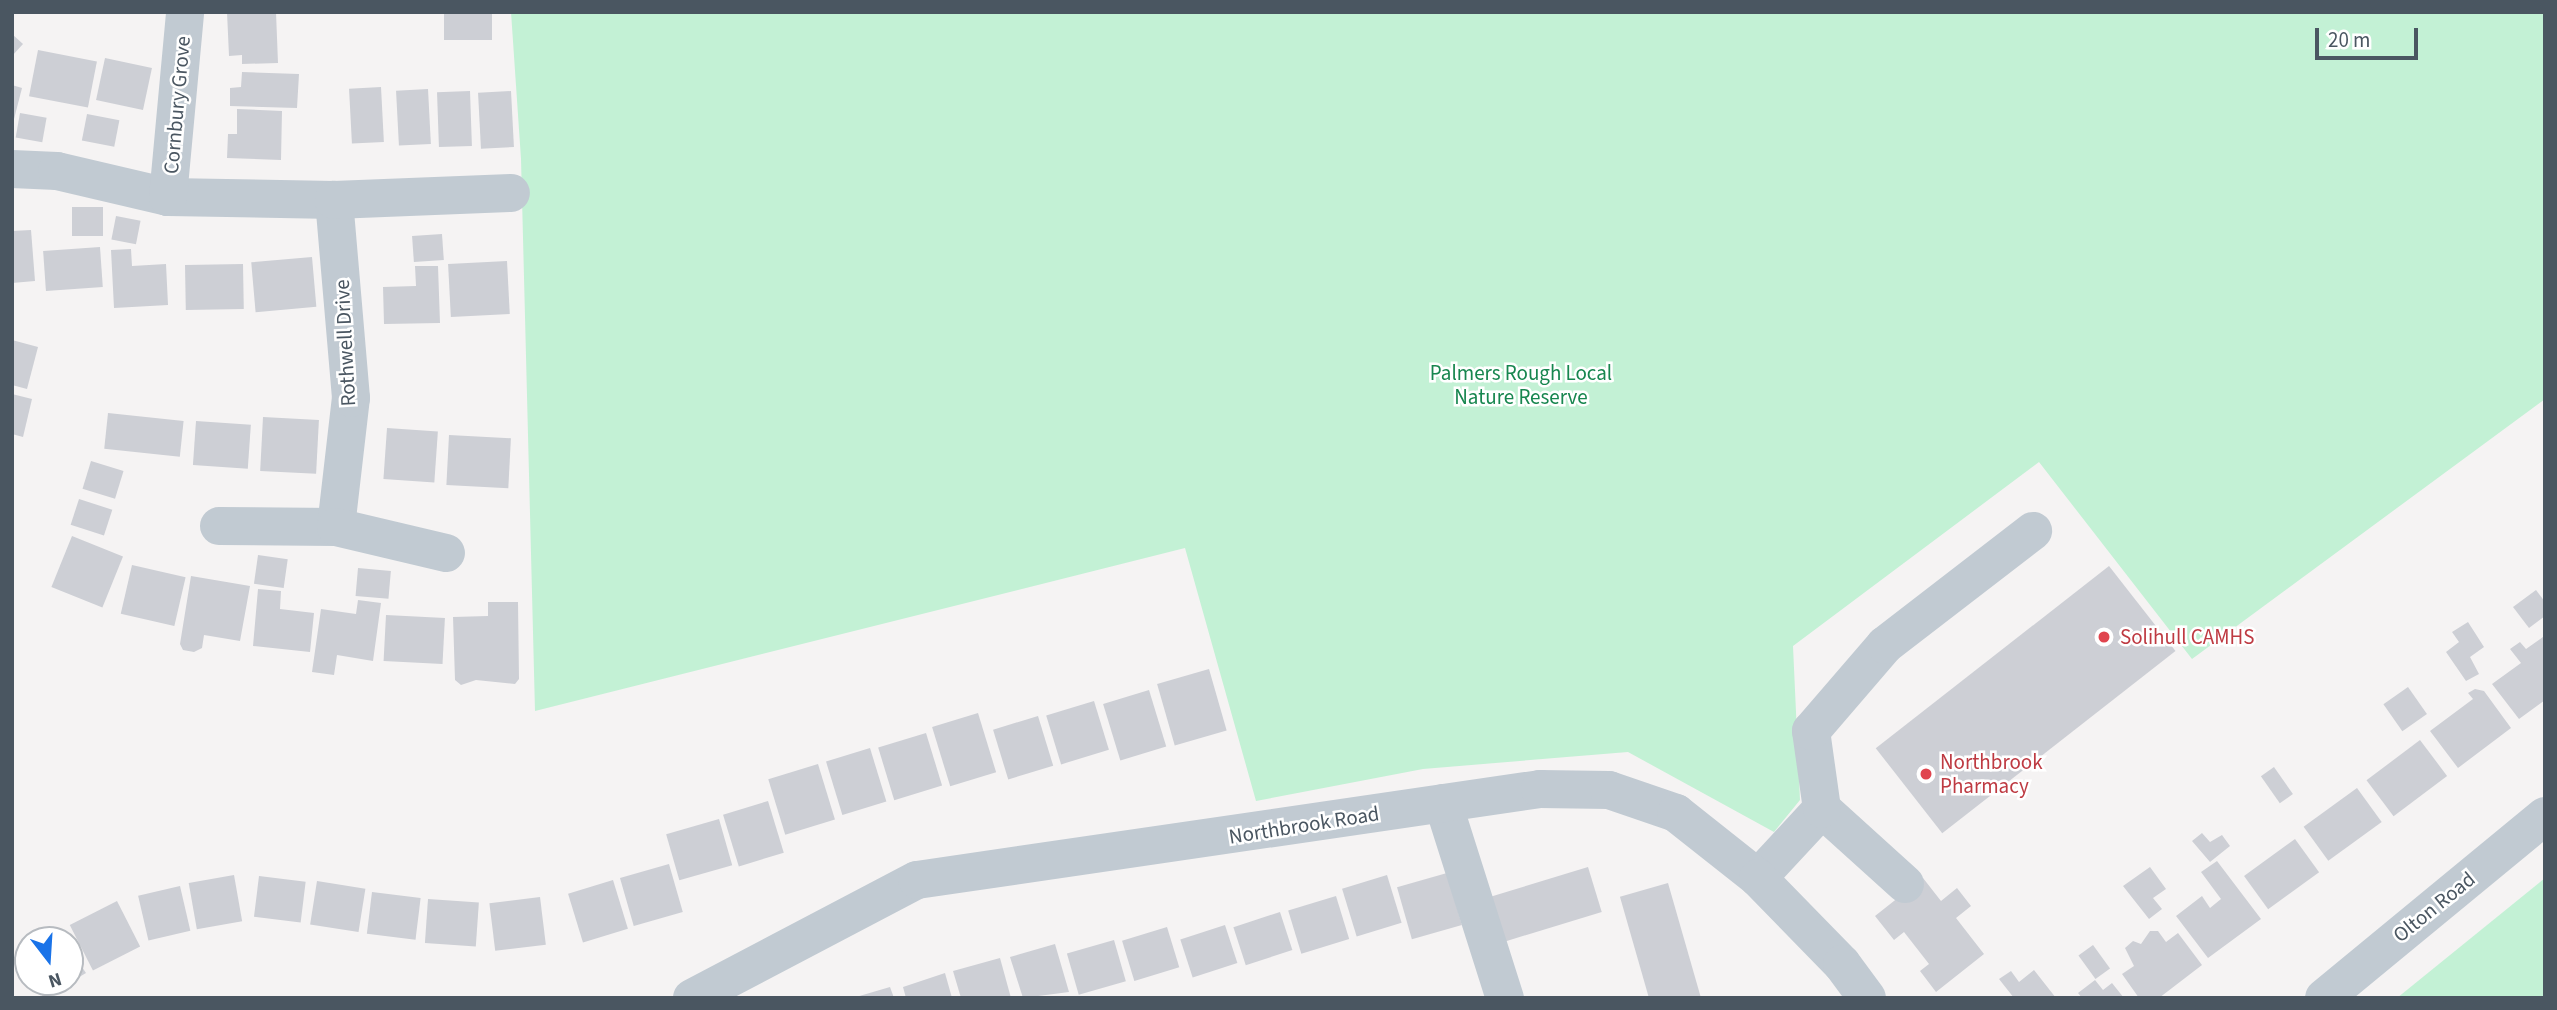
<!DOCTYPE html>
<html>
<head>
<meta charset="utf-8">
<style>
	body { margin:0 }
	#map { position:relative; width:2557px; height:1010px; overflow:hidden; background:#f5f3f3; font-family:"Source Sans 3",sans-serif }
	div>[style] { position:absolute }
	.green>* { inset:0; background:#c3f1d5 }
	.building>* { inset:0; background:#cdcfd5; transform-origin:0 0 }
	.minor>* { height:38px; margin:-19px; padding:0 19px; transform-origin:19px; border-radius:19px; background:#c1cad2 }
	.dots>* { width:19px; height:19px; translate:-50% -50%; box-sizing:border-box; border:4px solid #fff; border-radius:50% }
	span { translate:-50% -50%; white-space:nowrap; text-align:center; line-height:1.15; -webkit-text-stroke:5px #fff; paint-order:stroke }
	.street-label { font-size:21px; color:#4a5661 }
	.park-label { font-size:21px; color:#17864f }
	.health-label { font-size:21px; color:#be3a42 }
	.left { translate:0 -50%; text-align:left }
	.frame { position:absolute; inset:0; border:14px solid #4a5661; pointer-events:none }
	.north { position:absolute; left:14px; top:926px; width:70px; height:70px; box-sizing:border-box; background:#fff; border:2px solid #b7bbc0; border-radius:50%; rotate:163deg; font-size:19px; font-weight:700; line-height:28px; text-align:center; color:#4a5661 }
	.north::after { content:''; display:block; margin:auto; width:24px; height:32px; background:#1a73e8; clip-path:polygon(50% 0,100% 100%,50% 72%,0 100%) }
	.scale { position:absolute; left:2315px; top:28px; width:103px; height:32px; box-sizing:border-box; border:4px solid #4a5661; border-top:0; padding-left:9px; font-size:21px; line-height:24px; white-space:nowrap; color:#4a5661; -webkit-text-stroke:5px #fff; paint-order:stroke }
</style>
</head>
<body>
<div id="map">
	<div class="green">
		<div style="clip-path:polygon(511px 12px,2545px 12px,2545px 399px,2192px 659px,2039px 462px,1793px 646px,1800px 800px,1774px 832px,1628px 752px,1423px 769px,1256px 801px,1185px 548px,535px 711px,521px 159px)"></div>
		<div style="clip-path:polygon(2545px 878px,2545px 998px,2397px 998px)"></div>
	</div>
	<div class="building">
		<div style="clip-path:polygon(227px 12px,276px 12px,278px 63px,242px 64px,242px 55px,229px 56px)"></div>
		<div style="left:444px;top:12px;width:48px;height:28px"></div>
		<div style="clip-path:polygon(12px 34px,23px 44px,12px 56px)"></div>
		<div style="left:38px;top:50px;width:60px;height:47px;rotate:11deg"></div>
		<div style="left:105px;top:58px;width:48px;height:43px;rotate:12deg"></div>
		<div style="clip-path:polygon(242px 72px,299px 74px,297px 108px,230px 106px,230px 88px,241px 87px)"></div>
		<div style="clip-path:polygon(12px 85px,22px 88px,13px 123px,12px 123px)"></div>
		<div style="left:381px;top:87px;width:55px;height:32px;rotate:87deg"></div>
		<div style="left:428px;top:89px;width:55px;height:32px;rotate:87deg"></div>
		<div style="left:470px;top:91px;width:55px;height:33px;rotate:88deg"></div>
		<div style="left:511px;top:91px;width:56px;height:33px;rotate:87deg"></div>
		<div style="clip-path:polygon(237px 109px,282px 111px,281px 160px,227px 158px,228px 134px,237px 134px)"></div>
		<div style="left:20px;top:113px;width:27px;height:25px;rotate:10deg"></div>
		<div style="left:87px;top:114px;width:33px;height:27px;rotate:11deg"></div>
		<div style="left:103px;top:207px;width:29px;height:31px;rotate:90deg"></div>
		<div style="left:116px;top:216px;width:25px;height:24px;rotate:11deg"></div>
		<div style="clip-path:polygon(31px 230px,35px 281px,12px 283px,12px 231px)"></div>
		<div style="left:442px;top:234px;width:26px;height:30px;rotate:86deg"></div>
		<div style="left:100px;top:247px;width:40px;height:57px;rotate:86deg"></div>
		<div style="clip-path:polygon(131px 249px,132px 266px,166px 264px,168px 305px,114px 308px,111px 250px)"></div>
		<div style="left:312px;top:257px;width:50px;height:61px;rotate:85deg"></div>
		<div style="left:507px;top:261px;width:53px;height:59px;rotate:87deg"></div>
		<div style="left:243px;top:264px;width:45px;height:58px;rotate:89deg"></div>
		<div style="clip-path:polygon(415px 266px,438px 266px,440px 323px,384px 324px,383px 287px,416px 286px)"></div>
		<div style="clip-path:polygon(12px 340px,38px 347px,27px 389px,12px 385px)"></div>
		<div style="clip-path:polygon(12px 394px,32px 399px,23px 437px,12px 434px)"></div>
		<div style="left:108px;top:413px;width:76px;height:36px;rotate:6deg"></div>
		<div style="left:263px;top:417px;width:56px;height:54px;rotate:3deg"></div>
		<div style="left:196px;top:421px;width:55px;height:44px;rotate:4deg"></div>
		<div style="left:387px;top:428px;width:51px;height:51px;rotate:4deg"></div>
		<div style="left:449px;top:435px;width:62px;height:50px;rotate:3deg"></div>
		<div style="left:91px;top:461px;width:34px;height:29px;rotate:17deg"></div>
		<div style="left:79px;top:499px;width:35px;height:27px;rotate:18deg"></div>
		<div style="left:72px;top:536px;width:55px;height:55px;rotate:22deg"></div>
		<div style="left:258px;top:555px;width:30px;height:29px;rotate:8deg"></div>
		<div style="left:132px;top:565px;width:55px;height:50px;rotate:13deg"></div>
		<div style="left:2109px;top:566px;width:108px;height:296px;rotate:52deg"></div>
		<div style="left:358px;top:568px;width:33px;height:28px;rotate:5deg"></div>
		<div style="clip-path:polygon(191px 576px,250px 586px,240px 641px,204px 635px,202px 648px,194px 652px,183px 650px,180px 644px)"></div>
		<div style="clip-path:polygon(258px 589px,281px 591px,280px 609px,314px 613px,310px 652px,253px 646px)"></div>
		<div style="clip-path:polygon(2536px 590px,2545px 602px,2545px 616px,2529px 628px,2513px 607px)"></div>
		<div style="clip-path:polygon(358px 600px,381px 603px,373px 661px,337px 655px,334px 675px,312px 672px,321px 609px,356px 614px)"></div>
		<div style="clip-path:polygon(488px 602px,518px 602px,519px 679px,515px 684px,476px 680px,461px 685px,455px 680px,453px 617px,488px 616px)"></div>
		<div style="left:386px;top:615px;width:59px;height:46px;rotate:3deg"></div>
		<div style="clip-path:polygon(2468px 622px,2484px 647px,2470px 657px,2479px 674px,2466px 681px,2446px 652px,2459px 642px,2452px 632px)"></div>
		<div style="clip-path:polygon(2543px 637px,2545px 700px,2519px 719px,2492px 684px,2521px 663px,2510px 649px,2520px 642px,2526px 649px)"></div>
		<div style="left:1209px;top:669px;width:64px;height:54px;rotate:74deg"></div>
		<div style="left:2408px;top:687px;width:33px;height:30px;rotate:55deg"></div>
		<div style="clip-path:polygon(2475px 689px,2484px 691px,2511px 728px,2458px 768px,2430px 731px,2473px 699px,2468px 693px)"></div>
		<div style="left:1149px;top:690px;width:59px;height:48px;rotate:73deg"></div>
		<div style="left:1094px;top:701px;width:51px;height:50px;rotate:73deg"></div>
		<div style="left:978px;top:713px;width:62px;height:48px;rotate:73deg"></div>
		<div style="left:1038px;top:716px;width:52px;height:47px;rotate:73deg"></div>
		<div style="left:926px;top:733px;width:55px;height:50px;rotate:73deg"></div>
		<div style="left:2420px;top:740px;width:45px;height:67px;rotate:53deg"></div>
		<div style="left:870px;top:748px;width:56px;height:46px;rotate:73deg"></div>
		<div style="left:818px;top:764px;width:58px;height:52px;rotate:73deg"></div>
		<div style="left:2274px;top:767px;width:33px;height:16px;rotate:55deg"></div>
		<div style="left:2357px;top:788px;width:42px;height:66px;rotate:54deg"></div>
		<div style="left:768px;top:801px;width:54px;height:47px;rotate:73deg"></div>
		<div style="left:719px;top:819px;width:48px;height:55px;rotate:74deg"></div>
		<div style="clip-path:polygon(2202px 833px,2210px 842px,2222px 835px,2230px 846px,2210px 862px,2192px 841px)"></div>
		<div style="left:2295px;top:839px;width:41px;height:63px;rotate:54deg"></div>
		<div style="clip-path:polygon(2217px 861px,2261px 919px,2208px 958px,2176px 916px,2202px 896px,2210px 908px,2221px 899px,2201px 872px)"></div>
		<div style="left:669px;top:864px;width:50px;height:51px;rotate:74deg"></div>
		<div style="left:1588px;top:867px;width:47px;height:101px;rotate:73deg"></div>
		<div style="clip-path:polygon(2150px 867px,2166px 889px,2153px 898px,2162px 909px,2149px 919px,2123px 886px)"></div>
		<div style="left:1447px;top:873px;width:54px;height:52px;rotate:74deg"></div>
		<div style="left:234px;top:875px;width:47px;height:46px;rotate:80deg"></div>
		<div style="left:1387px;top:875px;width:50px;height:47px;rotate:73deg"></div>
		<div style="left:259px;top:876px;width:47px;height:41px;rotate:7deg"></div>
		<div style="clip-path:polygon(1923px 878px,1941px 901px,1957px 888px,1971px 906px,1956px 918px,1984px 954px,1936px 992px,1920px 971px,1929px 964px,1904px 932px,1894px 940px,1875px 916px)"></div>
		<div style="left:613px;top:880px;width:51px;height:47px;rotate:73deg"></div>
		<div style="left:317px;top:881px;width:49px;height:44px;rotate:9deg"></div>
		<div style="left:1668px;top:883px;width:120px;height:50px;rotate:74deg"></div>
		<div style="left:180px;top:886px;width:46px;height:43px;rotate:77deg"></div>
		<div style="left:372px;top:892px;width:49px;height:42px;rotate:7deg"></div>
		<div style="left:1336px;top:896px;width:45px;height:50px;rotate:73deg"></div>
		<div style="left:540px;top:897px;width:48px;height:51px;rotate:83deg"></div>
		<div style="left:428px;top:899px;width:51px;height:44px;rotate:4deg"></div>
		<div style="left:117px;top:901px;width:51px;height:53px;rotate:63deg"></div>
		<div style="left:1280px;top:912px;width:40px;height:49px;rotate:72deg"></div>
		<div style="left:1225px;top:925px;width:40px;height:47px;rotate:72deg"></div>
		<div style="left:1167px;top:927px;width:42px;height:47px;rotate:73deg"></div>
		<div style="clip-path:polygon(2150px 931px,2158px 931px,2166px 942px,2178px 933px,2202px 965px,2159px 998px,2139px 998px,2122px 974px,2134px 966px,2125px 948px,2133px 941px,2141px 944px)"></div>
		<div style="left:1114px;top:940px;width:43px;height:49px;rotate:74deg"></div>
		<div style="clip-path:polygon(1055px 944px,1069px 992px,1023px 998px,1010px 957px)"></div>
		<div style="left:2093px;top:945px;width:29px;height:18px;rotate:54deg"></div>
		<div style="clip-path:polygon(70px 949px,86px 973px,44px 998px,33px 982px,70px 982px)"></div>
		<div style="clip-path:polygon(28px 954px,28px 974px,19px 960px)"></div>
		<div style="clip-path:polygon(1000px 958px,1011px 998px,961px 998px,953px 971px)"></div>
		<div style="clip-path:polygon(2034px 970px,2056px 998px,2014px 998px,1999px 979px,2011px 971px,2019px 982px)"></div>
		<div style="clip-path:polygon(945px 973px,952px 998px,906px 998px,903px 987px)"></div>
		<div style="clip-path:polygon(2095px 980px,2103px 990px,2112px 983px,2124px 998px,2082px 998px,2078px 993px)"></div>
		<div style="clip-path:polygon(890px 987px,894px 998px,856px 998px,856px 997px)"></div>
	</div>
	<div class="minor">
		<div style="left:12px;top:169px;width:45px;rotate:2.5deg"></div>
		<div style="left:57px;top:171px;width:114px;rotate:13.2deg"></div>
		<div style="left:168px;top:197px;width:166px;rotate:1deg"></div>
		<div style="left:168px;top:197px;width:186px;rotate:-84.7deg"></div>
		<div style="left:219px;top:526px;width:117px;rotate:0.5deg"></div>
		<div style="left:336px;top:527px;width:130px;rotate:-83.4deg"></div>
		<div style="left:351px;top:398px;width:199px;rotate:-94.9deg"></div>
		<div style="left:334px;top:200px;width:177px;rotate:-2.3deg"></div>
		<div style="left:336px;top:527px;width:113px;rotate:13.3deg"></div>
		<div style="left:1443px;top:803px;width:205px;rotate:72.4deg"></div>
		<div style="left:1758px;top:878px;width:94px;rotate:-47.2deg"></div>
		<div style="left:1905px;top:884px;width:112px;rotate:-137.9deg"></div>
		<div style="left:1822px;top:809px;width:79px;rotate:-98deg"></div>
		<div style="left:1811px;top:731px;width:113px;rotate:-49.3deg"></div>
		<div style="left:1885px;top:645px;width:187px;rotate:-37.6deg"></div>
		<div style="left:692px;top:998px;width:254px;rotate:-27.7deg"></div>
		<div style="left:917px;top:880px;width:630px;rotate:-8.31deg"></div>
		<div style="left:1540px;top:789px;width:69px;rotate:0.8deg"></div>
		<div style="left:1609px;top:790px;width:71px;rotate:18.9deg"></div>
		<div style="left:1676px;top:813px;width:105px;rotate:38.4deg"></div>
		<div style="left:1758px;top:878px;width:120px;rotate:45.7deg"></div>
		<div style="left:1842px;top:964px;width:42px;rotate:53.7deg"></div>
		<div style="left:2324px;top:998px;width:286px;rotate:-39.5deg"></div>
	</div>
	<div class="dots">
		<div style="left:2104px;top:637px;background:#e0444e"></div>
		<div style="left:1926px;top:774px;background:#e0444e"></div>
	</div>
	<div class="street-label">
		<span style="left:177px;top:105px;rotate:-85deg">Cornbury Grove</span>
		<span style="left:345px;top:343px;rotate:-93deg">Rothwell Drive</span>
		<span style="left:1304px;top:825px;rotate:-9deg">Northbrook Road</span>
		<span style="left:2434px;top:907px;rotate:-39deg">Olton Road</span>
	</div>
	<div class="park-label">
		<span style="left:1521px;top:385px">Palmers Rough Local<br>Nature Reserve</span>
	</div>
	<div class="health-label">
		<span class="left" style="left:2120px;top:637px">Solihull CAMHS</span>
		<span class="left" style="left:1940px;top:774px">Northbrook<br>Pharmacy</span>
	</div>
	<div class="frame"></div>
	<div class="north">N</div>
	<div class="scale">20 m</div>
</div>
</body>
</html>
